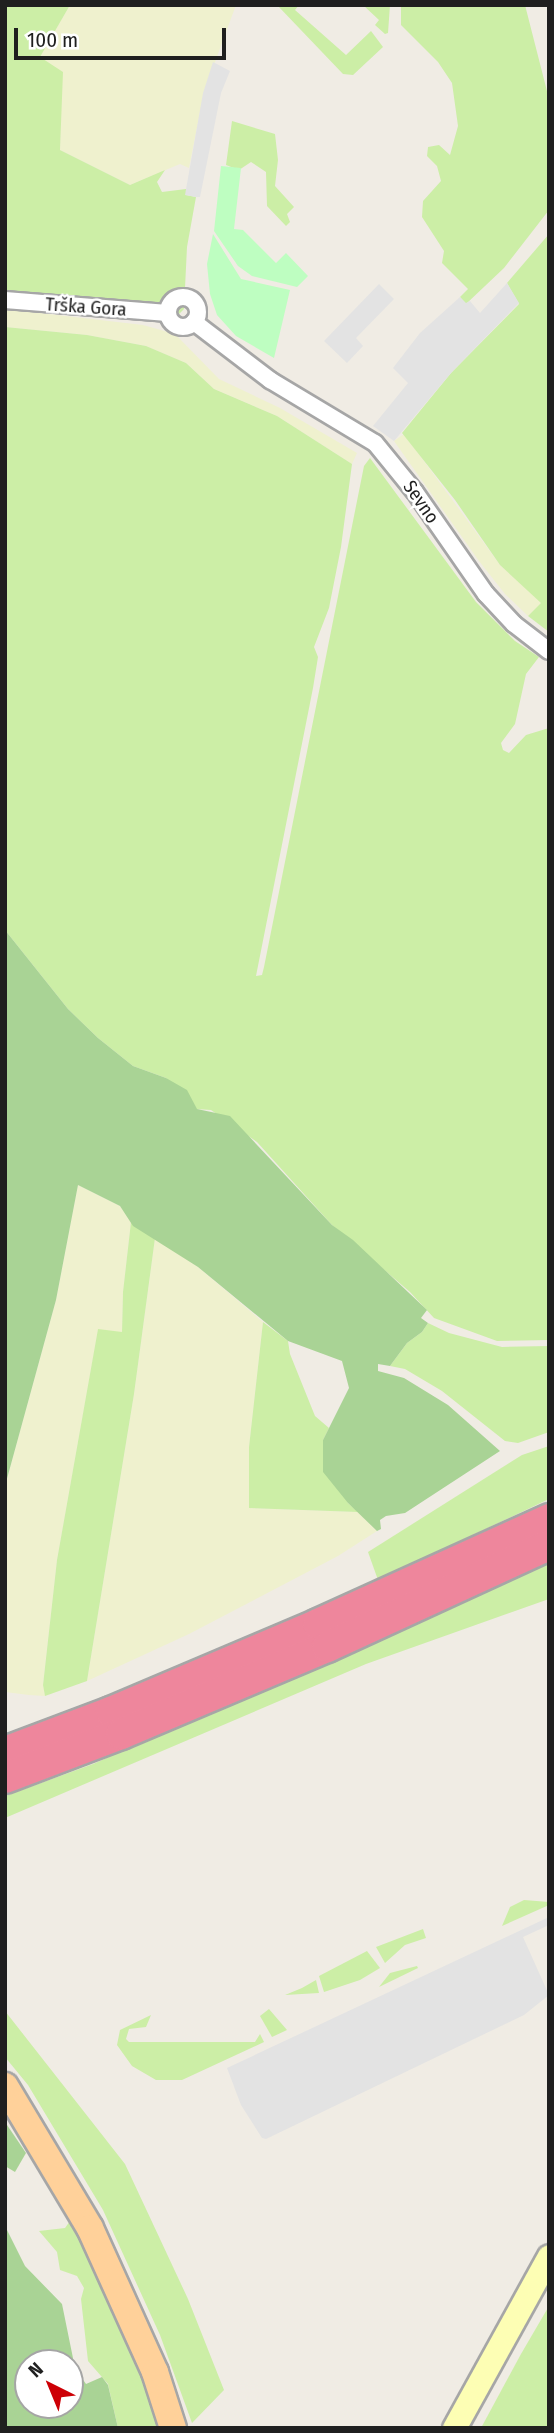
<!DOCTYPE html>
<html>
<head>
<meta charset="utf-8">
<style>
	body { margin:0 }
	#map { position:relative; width:554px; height:2433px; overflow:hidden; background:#f0ece4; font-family:"Fira Sans Condensed",sans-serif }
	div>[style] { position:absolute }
	.farmland>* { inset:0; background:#eff1ce }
	.grass>* { inset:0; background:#cceea6 }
	.forest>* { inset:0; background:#a9d395 }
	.park>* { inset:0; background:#befec1 }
	.parking>* { inset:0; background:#e3e3e3 }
	.roads { filter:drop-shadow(2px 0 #a6a6a6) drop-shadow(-2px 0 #a6a6a6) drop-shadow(0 2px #a6a6a6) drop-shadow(0 -2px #a6a6a6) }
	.minor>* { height:16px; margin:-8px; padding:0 8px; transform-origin:8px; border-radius:8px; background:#fff }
	.minor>.ring { margin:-8px; padding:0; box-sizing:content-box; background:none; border:16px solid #fff; border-radius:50% }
	.secondary>* { height:23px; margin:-11.5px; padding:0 11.5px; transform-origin:11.5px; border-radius:11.5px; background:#fdfeb4 }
	.primary>* { height:26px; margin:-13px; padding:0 13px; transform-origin:13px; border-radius:13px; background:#ffd19a }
	.motorway>* { height:30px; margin:-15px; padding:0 15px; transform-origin:15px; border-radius:15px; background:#ee869c }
	span { translate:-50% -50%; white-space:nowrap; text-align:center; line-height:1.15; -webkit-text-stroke:5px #fff; paint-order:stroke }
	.street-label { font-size:19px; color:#1f1f1f }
	.frame { position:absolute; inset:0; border:7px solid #1f1f1f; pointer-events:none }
	.north { position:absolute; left:14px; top:2349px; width:70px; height:70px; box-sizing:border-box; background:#fff; border:2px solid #a5a5a5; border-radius:50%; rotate:317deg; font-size:19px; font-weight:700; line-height:28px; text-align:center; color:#1f1f1f }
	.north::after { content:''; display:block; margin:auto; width:24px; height:32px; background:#cd0006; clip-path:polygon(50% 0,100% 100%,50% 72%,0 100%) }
	.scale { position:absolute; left:14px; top:28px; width:212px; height:32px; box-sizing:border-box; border:4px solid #1f1f1f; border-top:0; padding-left:9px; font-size:21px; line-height:24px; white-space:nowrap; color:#1f1f1f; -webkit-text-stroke:5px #fff; paint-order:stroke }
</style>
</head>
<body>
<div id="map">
	<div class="farmland">
		<div style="clip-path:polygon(70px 5px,236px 5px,204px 92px,189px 168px,180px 164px,130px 185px,60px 150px,62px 72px,39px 58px)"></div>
		<div style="clip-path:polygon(5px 309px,143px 325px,175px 334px,219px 379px,280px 408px,357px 453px,352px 464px,277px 416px,214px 389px,186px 363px,146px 346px,87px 335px,5px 327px)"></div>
		<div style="clip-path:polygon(404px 434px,500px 565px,542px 603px,528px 616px,505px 594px,479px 561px,394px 441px)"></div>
		<div style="clip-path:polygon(78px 1185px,120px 1206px,131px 1222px,123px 1292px,122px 1333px,98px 1330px,57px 1560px,43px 1684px,45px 1696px,29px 1695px,5px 1692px,5px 1486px,56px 1300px)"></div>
		<div style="clip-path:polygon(155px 1238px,198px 1267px,263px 1322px,249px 1447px,249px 1508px,358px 1512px,377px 1531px,338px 1556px,189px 1634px,87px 1681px,134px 1394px)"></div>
	</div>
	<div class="grass">
		<div style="clip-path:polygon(5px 5px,70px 5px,40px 57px,63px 72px,60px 150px,130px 185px,165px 170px,157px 182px,162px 192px,186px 189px,186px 195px,196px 197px,187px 247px,184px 309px,178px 315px,162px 304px,57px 299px,5px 291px)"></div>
		<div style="clip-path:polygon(299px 5px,295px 10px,346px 55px,371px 31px,383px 47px,353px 75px,343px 74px,278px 6px)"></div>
		<div style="clip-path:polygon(363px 5px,390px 5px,388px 33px,385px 34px,375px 25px,379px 20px)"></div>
		<div style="clip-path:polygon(401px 5px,525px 5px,549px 99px,549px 210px,504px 268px,466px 304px,460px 297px,468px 289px,442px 263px,444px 251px,422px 217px,423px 201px,441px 181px,437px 166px,427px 156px,428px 147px,439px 145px,450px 155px,458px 126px,452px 83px,438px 62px,401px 25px)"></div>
		<div style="clip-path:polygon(232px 121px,275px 134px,278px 160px,275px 186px,294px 207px,287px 214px,290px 222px,286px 226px,267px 206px,266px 172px,251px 162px,239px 170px,226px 165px)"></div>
		<div style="clip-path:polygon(549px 234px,549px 632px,528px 616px,541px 603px,500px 565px,455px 500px,402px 433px,451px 373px,519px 304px,507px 283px)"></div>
		<div style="clip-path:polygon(5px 327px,87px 335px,146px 346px,186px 363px,214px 389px,277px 416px,352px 464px,341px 547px,329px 608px,314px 647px,318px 657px,313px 688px,256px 976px,262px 975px,264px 967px,364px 466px,370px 458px,476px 602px,515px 641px,539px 657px,526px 674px,515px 724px,501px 743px,503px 750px,509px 753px,526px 735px,549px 728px,549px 1340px,497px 1341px,434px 1318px,410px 1292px,332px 1225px,257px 1142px,211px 1110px,196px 1109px,166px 1078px,133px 1066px,98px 1038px,68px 1009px,5px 930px)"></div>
		<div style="clip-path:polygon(131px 1222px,155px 1238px,134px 1394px,87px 1681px,45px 1696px,43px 1685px,57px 1560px,98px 1329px,122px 1332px,123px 1292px)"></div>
		<div style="clip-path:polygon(263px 1322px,288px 1341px,290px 1354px,315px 1416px,329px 1428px,323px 1440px,348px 1503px,358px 1512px,249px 1508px,249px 1447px)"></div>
		<div style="clip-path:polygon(428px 1323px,449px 1333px,502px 1347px,549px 1346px,549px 1432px,518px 1443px,505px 1441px,442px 1391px,405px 1369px,390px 1366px,407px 1343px,422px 1332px)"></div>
		<div style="clip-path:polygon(549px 1446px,549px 1499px,378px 1580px,368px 1552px,522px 1455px)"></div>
		<div style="clip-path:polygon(549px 1556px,549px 1599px,366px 1664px,5px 1818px,5px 1796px,93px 1764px,390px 1633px)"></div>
		<div style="clip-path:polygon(524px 1900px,549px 1902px,549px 1905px,502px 1926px,510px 1907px)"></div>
		<div style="clip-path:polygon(423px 1929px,426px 1938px,405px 1945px,385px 1963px,376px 1947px)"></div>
		<div style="clip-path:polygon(367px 1951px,380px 1968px,360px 1980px,324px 1992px,319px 1976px)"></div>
		<div style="clip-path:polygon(417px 1966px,418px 1968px,379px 1987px,390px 1973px)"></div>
		<div style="clip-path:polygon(316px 1980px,319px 1993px,285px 1995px,302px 1988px)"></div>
		<div style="clip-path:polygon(269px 2009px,287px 2030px,272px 2037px,260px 2016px)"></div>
		<div style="clip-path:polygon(5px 2011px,125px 2164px,188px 2299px,224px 2390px,192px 2423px,160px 2335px,103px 2210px,28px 2085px,5px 2057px)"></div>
		<div style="clip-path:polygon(151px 2015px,146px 2027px,129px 2029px,126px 2039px,129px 2042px,255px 2042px,260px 2034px,264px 2042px,182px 2080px,156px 2080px,132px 2066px,117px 2045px,120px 2030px)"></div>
		<div style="clip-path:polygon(54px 2174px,166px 2428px,118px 2428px,108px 2384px,88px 2361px,81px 2299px,84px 2288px,77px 2276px,60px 2270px,57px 2252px,39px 2231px,65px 2228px,70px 2221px,52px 2182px)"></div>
		<div style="clip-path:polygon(549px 2306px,549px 2428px,481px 2428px,521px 2354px)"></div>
	</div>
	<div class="forest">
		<div style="clip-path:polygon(5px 930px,68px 1009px,98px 1038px,133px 1066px,166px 1078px,187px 1090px,197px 1109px,230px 1116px,332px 1225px,353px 1240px,427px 1310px,421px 1318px,428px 1323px,422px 1332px,407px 1343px,390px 1366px,378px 1364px,378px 1371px,404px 1378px,448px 1405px,500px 1451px,405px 1513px,386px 1516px,380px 1520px,381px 1529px,377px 1531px,348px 1503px,323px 1472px,323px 1440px,349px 1388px,342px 1361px,288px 1341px,198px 1267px,133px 1226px,120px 1206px,78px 1185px,56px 1300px,5px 1486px)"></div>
		<div style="clip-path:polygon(5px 2122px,26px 2153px,15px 2172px,5px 2166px)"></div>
		<div style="clip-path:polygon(evenodd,5px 2226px,25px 2266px,62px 2304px,75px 2368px,86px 2384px,102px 2377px,108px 2385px,118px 2428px,5px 2428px,5px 2226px,28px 2363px,70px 2363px,70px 2405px,28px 2405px,28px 2363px)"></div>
	</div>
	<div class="park">
		<div style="clip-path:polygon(221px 166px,241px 168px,234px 229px,243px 230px,276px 263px,286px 253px,308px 276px,297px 287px,252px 276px,238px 266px,214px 231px)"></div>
		<div style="clip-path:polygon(213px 234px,241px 279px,290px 290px,274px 358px,236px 336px,217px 315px,210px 294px,207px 264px)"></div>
	</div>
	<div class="parking">
		<div style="clip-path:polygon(213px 62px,230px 71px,221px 93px,200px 197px,196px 197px,185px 195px,203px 93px)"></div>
		<div style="clip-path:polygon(507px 283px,519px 303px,451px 373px,394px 441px,373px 426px,408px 383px,393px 368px,420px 333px,460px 297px,466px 303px,470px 301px,480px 313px)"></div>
		<div style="clip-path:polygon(379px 284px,394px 299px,356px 338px,363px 346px,347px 363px,324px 341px)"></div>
		<div style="clip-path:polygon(549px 1917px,549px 1925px,523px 1937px,549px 1995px,524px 2015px,266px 2139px,262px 2138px,241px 2105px,227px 2068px)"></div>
	</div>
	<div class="roads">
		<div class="minor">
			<div class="ring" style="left:168px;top:297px;width:14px;height:14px"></div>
			<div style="left:5px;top:300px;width:163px;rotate:4.6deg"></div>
			<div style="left:194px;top:322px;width:96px;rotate:37.3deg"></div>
			<div style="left:270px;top:380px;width:122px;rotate:31deg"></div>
			<div style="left:375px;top:443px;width:63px;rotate:50.8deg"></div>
			<div style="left:415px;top:492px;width:124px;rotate:55.2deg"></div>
			<div style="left:486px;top:594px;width:41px;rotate:47deg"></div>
			<div style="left:514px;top:624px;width:44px;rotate:37.6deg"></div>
		</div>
		<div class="secondary">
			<div style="left:454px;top:2428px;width:196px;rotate:-61.1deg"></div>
		</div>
		<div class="primary">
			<div style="left:5px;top:2086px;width:165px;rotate:59.1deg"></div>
			<div style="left:90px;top:2228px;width:158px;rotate:65.7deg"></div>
			<div style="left:155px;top:2372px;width:59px;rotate:72.2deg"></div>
		</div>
		<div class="motorway">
			<div style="left:5px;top:1752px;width:113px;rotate:-20.7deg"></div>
			<div style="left:111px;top:1712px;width:225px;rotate:-23deg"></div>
			<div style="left:318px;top:1624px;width:254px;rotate:-24.4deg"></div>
			<div style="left:5px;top:1778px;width:124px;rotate:-20.8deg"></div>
			<div style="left:121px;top:1734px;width:224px;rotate:-22.9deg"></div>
			<div style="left:327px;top:1647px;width:244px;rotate:-24.7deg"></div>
		</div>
	</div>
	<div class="street-label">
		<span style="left:86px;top:307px;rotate:4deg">Trška Gora</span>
		<span style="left:421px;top:502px;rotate:55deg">Sevno</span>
	</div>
	<div class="frame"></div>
	<div class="north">N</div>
	<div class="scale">100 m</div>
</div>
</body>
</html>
